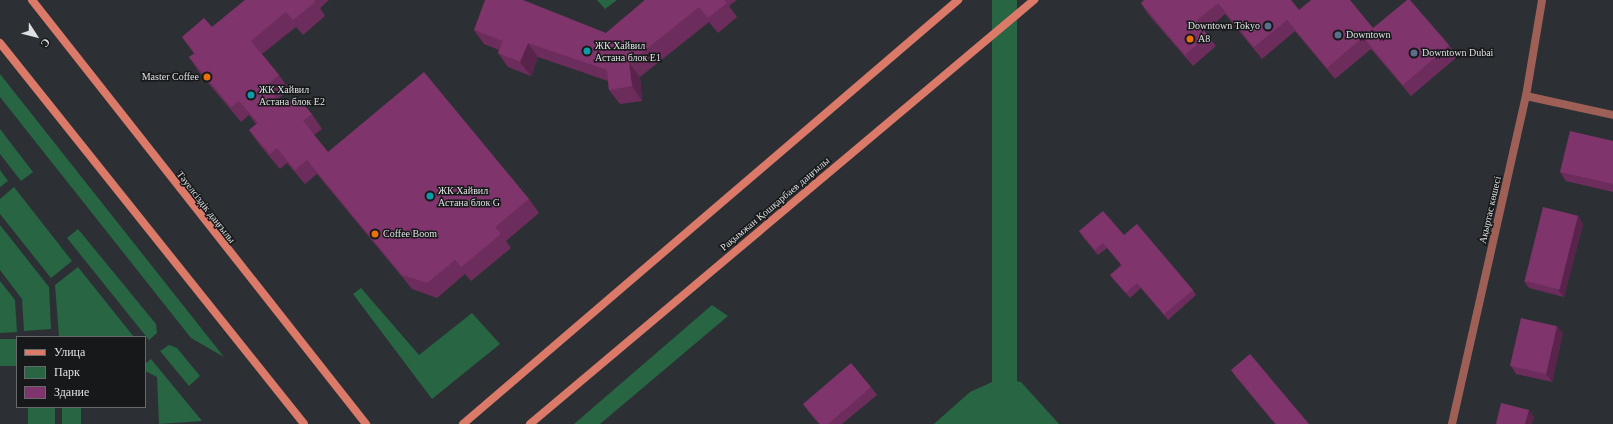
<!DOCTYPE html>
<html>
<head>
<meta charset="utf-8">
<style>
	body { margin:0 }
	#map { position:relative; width:1613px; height:424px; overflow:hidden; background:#2c3034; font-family:Georgia,serif }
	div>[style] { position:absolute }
	.green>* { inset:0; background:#276543; transform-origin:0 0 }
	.minor>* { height:8px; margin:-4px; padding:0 4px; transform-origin:4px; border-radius:4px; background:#9e6056 }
	.secondary>* { height:8px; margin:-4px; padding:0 4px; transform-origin:4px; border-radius:4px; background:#dc7a69 }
	.wall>* { inset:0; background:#6d2d5c }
	.shaded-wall>* { inset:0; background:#59244b }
	.building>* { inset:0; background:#7f346b; transform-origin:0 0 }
	.dots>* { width:11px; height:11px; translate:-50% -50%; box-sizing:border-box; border:2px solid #161819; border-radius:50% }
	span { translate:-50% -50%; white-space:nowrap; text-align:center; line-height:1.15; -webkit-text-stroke:3px #161819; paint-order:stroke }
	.poi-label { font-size:10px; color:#dee0e2 }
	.right { translate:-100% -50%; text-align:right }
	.left { translate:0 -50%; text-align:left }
	.street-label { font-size:10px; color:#dee0e2 }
	.legend { position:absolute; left:16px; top:336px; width:130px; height:72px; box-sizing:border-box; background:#161819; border:1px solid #666869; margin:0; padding:5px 7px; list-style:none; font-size:12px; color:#dee0e2 }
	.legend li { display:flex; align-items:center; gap:8px; height:20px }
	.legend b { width:20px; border:1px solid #666869 }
	.north { position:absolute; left:16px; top:16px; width:40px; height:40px; -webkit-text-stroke:3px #161819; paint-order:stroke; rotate:126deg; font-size:11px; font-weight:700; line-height:16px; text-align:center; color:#dee0e2 }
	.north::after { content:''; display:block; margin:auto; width:14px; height:18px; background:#dee0e2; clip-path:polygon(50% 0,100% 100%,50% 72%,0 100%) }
</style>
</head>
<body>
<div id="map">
	<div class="green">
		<div style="clip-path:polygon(597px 0,617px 0,605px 9px)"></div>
		<div style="left:992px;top:0;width:25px;height:660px"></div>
		<div style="clip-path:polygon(0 74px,224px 357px,191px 338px,0 97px)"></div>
		<div style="clip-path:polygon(0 129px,33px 172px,21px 181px,0 154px)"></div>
		<div style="clip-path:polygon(0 170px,8px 181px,0 187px)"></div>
		<div style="clip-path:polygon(14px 187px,72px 261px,51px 278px,0 214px,0 199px)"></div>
		<div style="clip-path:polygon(0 225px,49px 287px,51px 329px,24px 331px,22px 299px,0 270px)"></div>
		<div style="clip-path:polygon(78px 229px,156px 324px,157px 333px,149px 340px,67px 238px)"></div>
		<div style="clip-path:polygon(78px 267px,134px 337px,59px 337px,55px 285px)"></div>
		<div style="clip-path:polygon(0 281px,15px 300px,17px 332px,0 333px)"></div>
		<div style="clip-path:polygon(361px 288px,419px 355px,472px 313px,500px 344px,432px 399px,353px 294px)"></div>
		<div style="clip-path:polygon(712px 305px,728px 316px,600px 424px,574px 424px)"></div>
		<div style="left:17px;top:339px;width:27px;height:17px;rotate:90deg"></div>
		<div style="clip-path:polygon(169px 345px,177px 348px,200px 376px,189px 386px,160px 351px)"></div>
		<div style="clip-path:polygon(151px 359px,202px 421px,159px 424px,157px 377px,145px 371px,145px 364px)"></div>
		<div style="clip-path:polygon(1001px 378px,1021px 382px,1059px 424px,934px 424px,970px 392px)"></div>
		<div style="left:28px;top:407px;width:27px;height:17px"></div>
		<div style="left:62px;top:407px;width:19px;height:17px"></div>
	</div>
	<div class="minor">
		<div style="left:1526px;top:96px;width:89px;rotate:12.3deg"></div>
		<div style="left:1452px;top:424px;width:336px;rotate:-77.3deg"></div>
		<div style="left:1526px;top:96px;width:97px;rotate:-80.5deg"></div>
	</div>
	<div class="secondary">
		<div style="left:32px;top:0;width:540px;rotate:51.77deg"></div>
		<div style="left:0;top:43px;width:487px;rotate:51.4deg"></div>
		<div style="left:463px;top:424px;width:652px;rotate:-40.58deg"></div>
		<div style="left:530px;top:424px;width:659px;rotate:-40.07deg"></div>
	</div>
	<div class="wall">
		<div style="clip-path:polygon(245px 0,329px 0,320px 8px,325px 16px,303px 35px,296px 27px,262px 54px,279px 75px,289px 89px,277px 100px,283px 107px,312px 114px,322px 129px,314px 135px,328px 152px,529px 199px,539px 213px,506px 241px,511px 248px,471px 281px,465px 274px,437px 298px,412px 289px,317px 174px,305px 184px,287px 163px,280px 169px,259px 144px,249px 130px,256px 124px,249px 115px,241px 122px,199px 72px,189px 57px,194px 54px,182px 37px,212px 27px)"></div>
		<div style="clip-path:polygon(645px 0,737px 0,729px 6px,737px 17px,718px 33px,709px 22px,640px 77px,642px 101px,620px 104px,609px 90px,608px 81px,538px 57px,531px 76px,508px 67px,498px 53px,499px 50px,484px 44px,474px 30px,606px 33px)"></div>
		<div style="clip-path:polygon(1291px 0,1299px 10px,1373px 28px,1449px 45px,1457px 57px,1411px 96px,1371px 49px,1335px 79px,1295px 31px,1262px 59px,1225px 14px,1205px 32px,1216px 46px,1193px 66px,1148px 14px,1141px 3px)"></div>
		<div style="clip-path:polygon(1613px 141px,1613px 192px,1566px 181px,1560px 172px)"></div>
		<div style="clip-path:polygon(1578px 216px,1583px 224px,1564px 297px,1529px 288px,1524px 281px)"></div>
		<div style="clip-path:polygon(1079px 231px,1124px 235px,1193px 290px,1196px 295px,1168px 320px,1141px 288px,1130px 298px,1114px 280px,1110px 275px,1121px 265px,1107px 248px,1098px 255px,1083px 237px)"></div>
		<div style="clip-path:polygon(1563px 333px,1552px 382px,1516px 374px,1511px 366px)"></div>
		<div style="clip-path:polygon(1231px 370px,1309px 424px,1275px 424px,1236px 377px)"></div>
		<div style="clip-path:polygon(871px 387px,877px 395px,842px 424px,819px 424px,808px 411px,803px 404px)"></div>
	</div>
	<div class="shaded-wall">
		<div style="clip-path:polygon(528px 43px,538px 57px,531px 76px,520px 62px)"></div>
		<div style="clip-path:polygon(629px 63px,640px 77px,642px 101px,632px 86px)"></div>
		<div style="clip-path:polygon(1578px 216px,1583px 224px,1564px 297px,1558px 290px)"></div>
		<div style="clip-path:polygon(1557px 326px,1563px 333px,1552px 382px,1546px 374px)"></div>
		<div style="clip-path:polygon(1529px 410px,1534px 417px,1532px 424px,1525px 424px)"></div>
	</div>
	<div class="building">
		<div style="clip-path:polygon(245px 0,314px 0,315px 2px,293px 20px,286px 12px,251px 41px,279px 75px,266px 86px,283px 107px,296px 96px,312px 114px,303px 121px,328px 152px,424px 72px,529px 199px,495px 227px,501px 234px,461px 267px,455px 260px,427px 283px,402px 275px,307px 160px,295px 170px,277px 148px,270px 154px,249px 130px,258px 123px,239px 101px,231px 107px,189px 57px,195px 53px,182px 37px,204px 18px,212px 27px)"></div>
		<div style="clip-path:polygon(485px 0,523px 0,606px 33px,645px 0,724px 0,727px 3px,708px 18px,699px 7px,629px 63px,632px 86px,609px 90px,607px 70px,528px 43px,520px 62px,498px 53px,503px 41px,474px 30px)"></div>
		<div style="clip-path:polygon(1144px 0,1291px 0,1299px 10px,1311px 0,1350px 0,1373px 28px,1407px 0,1410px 0,1449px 45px,1403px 85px,1363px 37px,1327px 68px,1287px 20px,1254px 47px,1218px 3px,1196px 21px,1208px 35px,1185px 55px,1141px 3px)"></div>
		<div style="clip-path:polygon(1570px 131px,1613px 141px,1613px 184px,1560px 172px)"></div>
		<div style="left:1543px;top:207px;width:36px;height:76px;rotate:14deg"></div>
		<div style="clip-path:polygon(1103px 211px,1124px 235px,1137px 224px,1193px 290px,1164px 314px,1137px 283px,1126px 293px,1110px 275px,1122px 265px,1103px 243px,1095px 250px,1079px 231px)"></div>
		<div style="left:1521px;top:318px;width:37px;height:49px;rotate:13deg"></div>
		<div style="clip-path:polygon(1250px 354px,1309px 424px,1276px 424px,1231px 370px)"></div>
		<div style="clip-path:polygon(851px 363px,871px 387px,828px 424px,820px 424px,803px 404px)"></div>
		<div style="clip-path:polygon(1501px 403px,1529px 410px,1525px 424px,1496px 424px)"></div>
	</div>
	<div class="dots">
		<div style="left:1268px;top:26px;background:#5c6f8a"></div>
		<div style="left:1338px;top:35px;background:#5c6f8a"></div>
		<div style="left:1190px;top:39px;background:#e8710a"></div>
		<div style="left:587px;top:51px;background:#0f9aa8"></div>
		<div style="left:1414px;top:53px;background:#5c6f8a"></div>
		<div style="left:207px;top:77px;background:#e8710a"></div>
		<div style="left:251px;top:95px;background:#0f9aa8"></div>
		<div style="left:430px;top:196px;background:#0f9aa8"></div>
		<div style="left:375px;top:234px;background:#e8710a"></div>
	</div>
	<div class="poi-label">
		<span class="right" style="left:1260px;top:26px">Downtown Tokyo</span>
		<span class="left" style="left:1346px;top:35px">Downtown</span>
		<span class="left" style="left:1198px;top:39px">А8</span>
		<span class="left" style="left:595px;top:51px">ЖК Хайвил<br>Астана блок E1</span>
		<span class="left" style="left:1422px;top:53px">Downtown Dubai</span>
		<span class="right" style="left:199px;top:77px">Master Coffee</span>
		<span class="left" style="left:259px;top:95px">ЖК Хайвил<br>Астана блок E2</span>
		<span class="left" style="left:438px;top:196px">ЖК Хайвил<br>Астана блок G</span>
		<span class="left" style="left:383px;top:234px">Coffee Boom</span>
	</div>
	<div class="street-label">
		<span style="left:775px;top:204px;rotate:-40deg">Рақымжан Қошқарбаев даңғылы</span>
		<span style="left:206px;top:207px;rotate:52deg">Тәуелсіздік даңғылы</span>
		<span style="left:1490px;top:210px;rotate:-77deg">Ақыртас көшесі</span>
	</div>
	<ul class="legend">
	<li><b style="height:5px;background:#dc7a69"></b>Улица</li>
	<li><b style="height:11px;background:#276543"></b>Парк</li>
	<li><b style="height:11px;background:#7f346b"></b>Здание</li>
	</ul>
	<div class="north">С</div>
</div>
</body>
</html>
